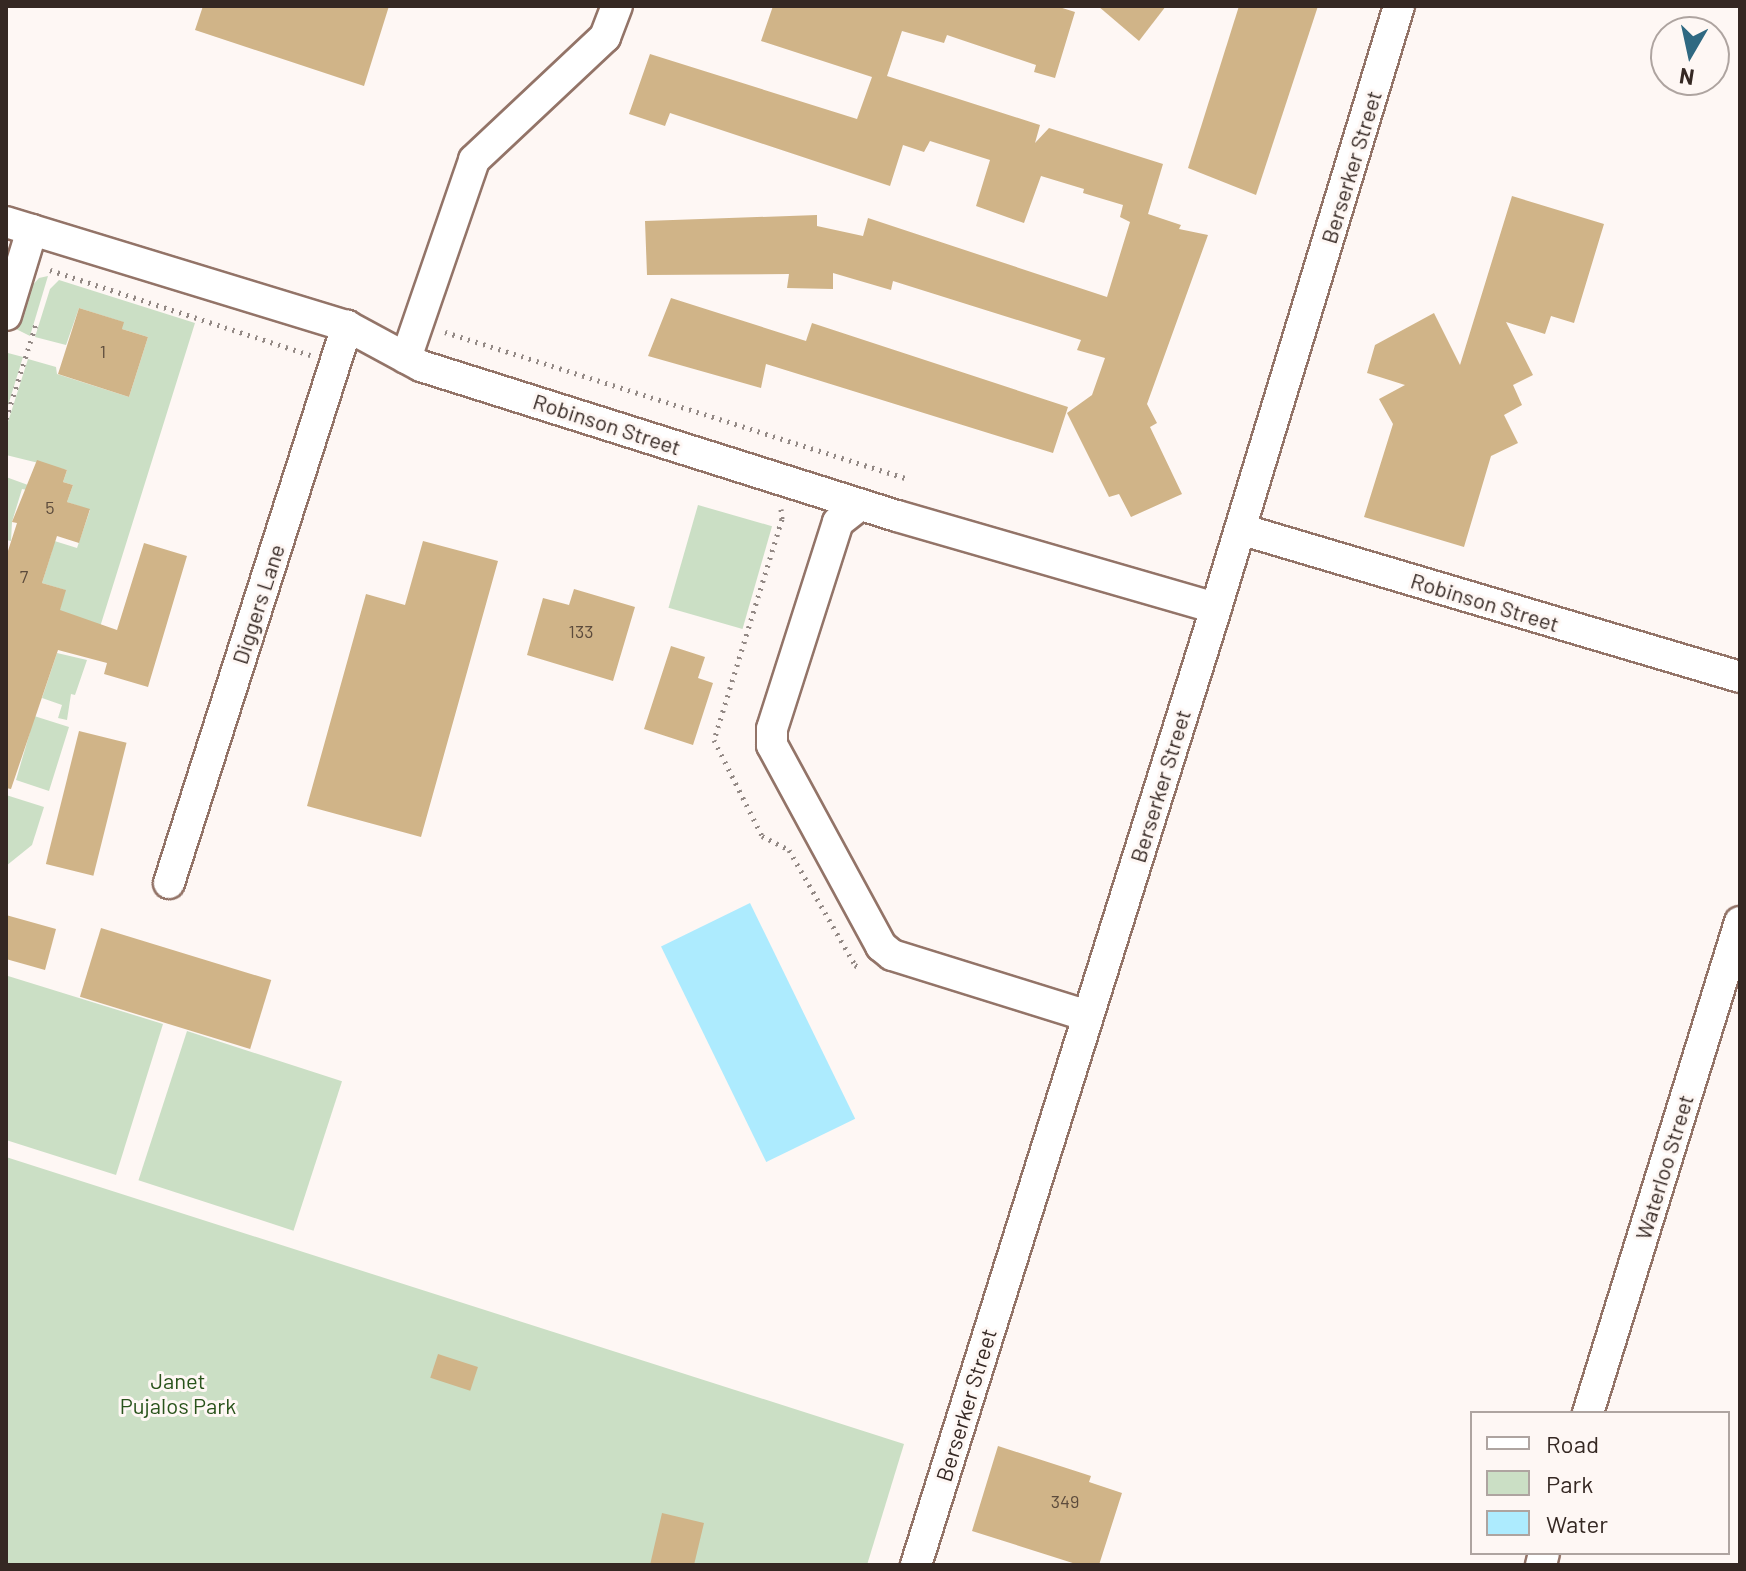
<!DOCTYPE html>
<html>
<head>
<meta charset="utf-8">
<style>
	body { margin:0 }
	#map { position:relative; width:1746px; height:1571px; overflow:hidden; background:#fef7f4; font-family:Barlow,sans-serif }
	div>[style] { position:absolute }
	.green>* { inset:0; background:#cbdfc5; transform-origin:0 0 }
	.water>* { inset:0; background:#adebfe; transform-origin:0 0 }
	.building>* { inset:0; background:#d0b488; transform-origin:0 0 }
	.path>* { height:5px; margin-top:-2.5px; transform-origin:0; background:repeating-linear-gradient(90deg,#938985 0 2px,transparent 0 8px) }
	.roads { filter:drop-shadow(2px 0 #937468) drop-shadow(-2px 0 #937468) drop-shadow(0 2px #937468) drop-shadow(0 -2px #937468) }
	.minor>* { height:30px; margin:-15px; padding:0 15px; transform-origin:15px; border-radius:15px; background:#fff }
	span { translate:-50% -50%; white-space:nowrap; text-align:center; line-height:1.15; -webkit-text-stroke:6px #fef7f4; paint-order:stroke }
	.number-label { font-size:18px; color:#5c4b3c }
	.number-label span { -webkit-text-stroke-width:0 }
	.street-label { font-size:22px; color:#352823 }
	.park-label { font-size:22px; color:#29531b }
	.frame { position:absolute; inset:0; border:8px solid #352823; pointer-events:none }
	.legend { position:absolute; left:1470px; top:1411px; width:260px; height:144px; box-sizing:border-box; background:#fef7f4; border:2px solid #aea4a0; margin:0; padding:10px 14px; list-style:none; font-size:24px; color:#352823 }
	.legend li { display:flex; align-items:center; gap:16px; height:40px }
	.legend b { width:40px; border:2px solid #aea4a0 }
	.north { position:absolute; left:1650px; top:16px; width:80px; height:80px; box-sizing:border-box; background:#fef7f4; border:2px solid #aea4a0; border-radius:50%; rotate:189deg; font-size:22px; font-weight:700; line-height:32px; text-align:center; color:#352823 }
	.north::after { content:''; display:block; margin:auto; width:28px; height:36px; background:#2f6982; clip-path:polygon(50% 0,100% 100%,50% 72%,0 100%) }
</style>
</head>
<body>
<div id="map">
	<div class="green">
		<div style="clip-path:polygon(48px 276px,30px 336px,16px 329px,29px 289px,39px 278px)"></div>
		<div style="clip-path:polygon(59px 280px,195px 323px,95px 643px,6px 609px,59px 612px,65px 590px,42px 583px,52px 551px,16px 529px,77px 548px,90px 510px,67px 502px,73px 485px,63px 482px,67px 470px,6px 455px,6px 428px,28px 359px,56px 367px,57px 374px,129px 397px,148px 337px,122px 329px,123px 322px,79px 308px,66px 345px,35px 337px,50px 289px)"></div>
		<div style="clip-path:polygon(8px 353px,23px 357px,6px 412px,6px 363px)"></div>
		<div style="clip-path:polygon(6px 477px,28px 485px,27px 490px,22px 489px,12px 522px,11px 541px,6px 540px)"></div>
		<div style="left:698px;top:505px;width:77px;height:107px;rotate:16deg"></div>
		<div style="clip-path:polygon(57px 653px,87px 660px,75px 695px,71px 694px,67px 720px,58px 718px,62px 705px,42px 698px)"></div>
		<div style="clip-path:polygon(12px 709px,69px 727px,49px 791px,16px 780px,30px 732px)"></div>
		<div style="clip-path:polygon(6px 795px,44px 807px,32px 845px,6px 866px)"></div>
		<div style="clip-path:polygon(8px 976px,163px 1024px,116px 1175px,6px 1140px)"></div>
		<div style="left:187px;top:1031px;width:163px;height:157px;rotate:18deg"></div>
		<div style="clip-path:polygon(6px 1157px,904px 1444px,867px 1565px,6px 1565px)"></div>
	</div>
	<div class="water">
		<div style="left:750px;top:903px;width:240px;height:99px;rotate:64deg"></div>
	</div>
	<div class="building">
		<div style="clip-path:polygon(203px 6px,389px 6px,364px 86px,195px 30px)"></div>
		<div style="clip-path:polygon(773px 6px,1056px 6px,1075px 12px,1055px 78px,1034px 72px,1036px 65px,947px 35px,944px 43px,902px 31px,887px 76px,1040px 125px,1035px 143px,1049px 128px,1163px 164px,1148px 214px,1181px 225px,1179px 229px,1208px 235px,1147px 404px,1157px 423px,1150px 427px,1182px 494px,1131px 517px,1119px 494px,1109px 497px,1067px 413px,1092px 395px,1105px 358px,1077px 350px,1081px 340px,893px 281px,891px 290px,833px 273px,833px 289px,787px 288px,789px 274px,647px 275px,645px 221px,817px 215px,817px 226px,863px 236px,868px 218px,1107px 297px,1130px 222px,1120px 217px,1123px 205px,1083px 193px,1084px 189px,1041px 176px,1024px 223px,976px 206px,990px 160px,930px 141px,924px 152px,903px 145px,890px 186px,670px 113px,665px 126px,629px 114px,650px 54px,857px 119px,872px 77px,761px 41px)"></div>
		<div style="clip-path:polygon(1098px 6px,1166px 6px,1139px 41px)"></div>
		<div style="clip-path:polygon(1239px 6px,1318px 6px,1256px 195px,1188px 168px)"></div>
		<div style="clip-path:polygon(1512px 196px,1604px 224px,1574px 323px,1551px 316px,1545px 334px,1506px 322px,1533px 375px,1513px 385px,1522px 405px,1504px 415px,1518px 443px,1491px 456px,1464px 547px,1364px 517px,1393px 424px,1379px 399px,1405px 385px,1367px 373px,1375px 345px,1434px 313px,1460px 365px)"></div>
		<div style="clip-path:polygon(671px 298px,806px 341px,812px 323px,1068px 407px,1053px 453px,766px 364px,761px 388px,648px 356px)"></div>
		<div style="clip-path:polygon(79px 308px,124px 322px,122px 329px,148px 337px,129px 397px,58px 374px)"></div>
		<div style="clip-path:polygon(37px 460px,67px 470px,63px 482px,73px 485px,67px 502px,90px 509px,79px 543px,57px 536px,42px 583px,66px 590px,60px 610px,117px 630px,144px 543px,187px 556px,148px 687px,104px 674px,107px 663px,58px 650px,11px 789px,6px 788px,6px 557px,17px 523px,12px 522px)"></div>
		<div style="clip-path:polygon(423px 541px,498px 561px,421px 837px,307px 806px,366px 594px,405px 605px)"></div>
		<div style="clip-path:polygon(574px 589px,635px 607px,613px 681px,527px 655px,543px 598px,569px 605px)"></div>
		<div style="clip-path:polygon(671px 646px,705px 657px,698px 678px,713px 683px,693px 745px,644px 729px)"></div>
		<div style="left:79px;top:731px;width:49px;height:137px;rotate:14deg"></div>
		<div style="clip-path:polygon(6px 915px,56px 929px,45px 970px,6px 959px)"></div>
		<div style="left:101px;top:928px;width:178px;height:72px;rotate:17deg"></div>
		<div style="left:438px;top:1354px;width:42px;height:25px;rotate:18deg"></div>
		<div style="clip-path:polygon(998px 1446px,1091px 1476px,1089px 1482px,1122px 1493px,1099px 1565px,1079px 1565px,972px 1531px)"></div>
		<div style="clip-path:polygon(662px 1513px,704px 1523px,694px 1565px,650px 1565px)"></div>
	</div>
	<div class="path">
		<div style="left:50px;top:270px;width:274px;rotate:18.1deg"></div>
		<div style="left:445px;top:332px;width:487px;rotate:17.6deg"></div>
		<div style="left:6px;top:419px;width:100px;rotate:-72.5deg"></div>
		<div style="left:781px;top:509px;width:10px;rotate:84deg"></div>
		<div style="left:782px;top:519px;width:231px;rotate:107.1deg"></div>
		<div style="left:714px;top:740px;width:107px;rotate:63.4deg"></div>
		<div style="left:762px;top:836px;width:30px;rotate:27deg"></div>
		<div style="left:789px;top:850px;width:133px;rotate:60.1deg"></div>
		<div style="left:855px;top:965px;width:6px;rotate:31deg"></div>
	</div>
	<div class="roads">
		<div class="minor">
			<div style="left:6px;top:222px;width:357px;rotate:17deg"></div>
			<div style="left:347px;top:326px;width:84px;rotate:28.4deg"></div>
			<div style="left:421px;top:366px;width:499px;rotate:17.5deg"></div>
			<div style="left:897px;top:516px;width:332px;rotate:16.1deg"></div>
			<div style="left:6px;top:315px;width:89px;rotate:-73deg"></div>
			<div style="left:406px;top:358px;width:209px;rotate:-71deg"></div>
			<div style="left:474px;top:160px;width:180px;rotate:-43.2deg"></div>
			<div style="left:605px;top:37px;width:33px;rotate:-69deg"></div>
			<div style="left:860px;top:505px;width:28px;rotate:142deg"></div>
			<div style="left:838px;top:522px;width:217px;rotate:107.7deg"></div>
			<div style="left:772px;top:729px;width:16px;rotate:90deg"></div>
			<div style="left:772px;top:745px;width:229px;rotate:61.5deg"></div>
			<div style="left:881px;top:946px;width:14px;rotate:39deg"></div>
			<div style="left:892px;top:955px;width:205px;rotate:17.3deg"></div>
			<div style="left:1240px;top:529px;width:521px;rotate:16.49deg"></div>
			<div style="left:169px;top:883px;width:585px;rotate:-72.28deg"></div>
			<div style="left:1588px;top:1413px;width:514px;rotate:-72.8deg"></div>
			<div style="left:916px;top:1565px;width:1003px;rotate:-72.59deg"></div>
			<div style="left:1216px;top:608px;width:629px;rotate:-73.09deg"></div>
			<div style="left:1541px;top:1565px;width:12px;rotate:-76deg"></div>
		</div>
	</div>
	<div class="number-label">
		<span style="left:103px;top:351px">1</span>
		<span style="left:50px;top:507px">5</span>
		<span style="left:24px;top:576px">7</span>
		<span style="left:581px;top:631px">133</span>
		<span style="left:1065px;top:1501px">349</span>
	</div>
	<div class="street-label">
		<span style="left:1351px;top:167px;rotate:-73deg">Berserker Street</span>
		<span style="left:607px;top:424px;rotate:18deg">Robinson Street</span>
		<span style="left:1485px;top:602px;rotate:17deg">Robinson Street</span>
		<span style="left:258px;top:604px;rotate:-72deg">Diggers Lane</span>
		<span style="left:1160px;top:786px;rotate:-73deg">Berserker Street</span>
		<span style="left:1664px;top:1167px;rotate:-73deg">Waterloo Street</span>
		<span style="left:966px;top:1405px;rotate:-73deg">Berserker Street</span>
	</div>
	<div class="park-label">
		<span style="left:178px;top:1393px">Janet<br>Pujalos Park</span>
	</div>
	<div class="frame"></div>
	<ul class="legend">
	<li><b style="height:10px;background:#fff"></b>Road</li>
	<li><b style="height:22px;background:#cbdfc5"></b>Park</li>
	<li><b style="height:22px;background:#adebfe"></b>Water</li>
	</ul>
	<div class="north">N</div>
</div>
</body>
</html>
